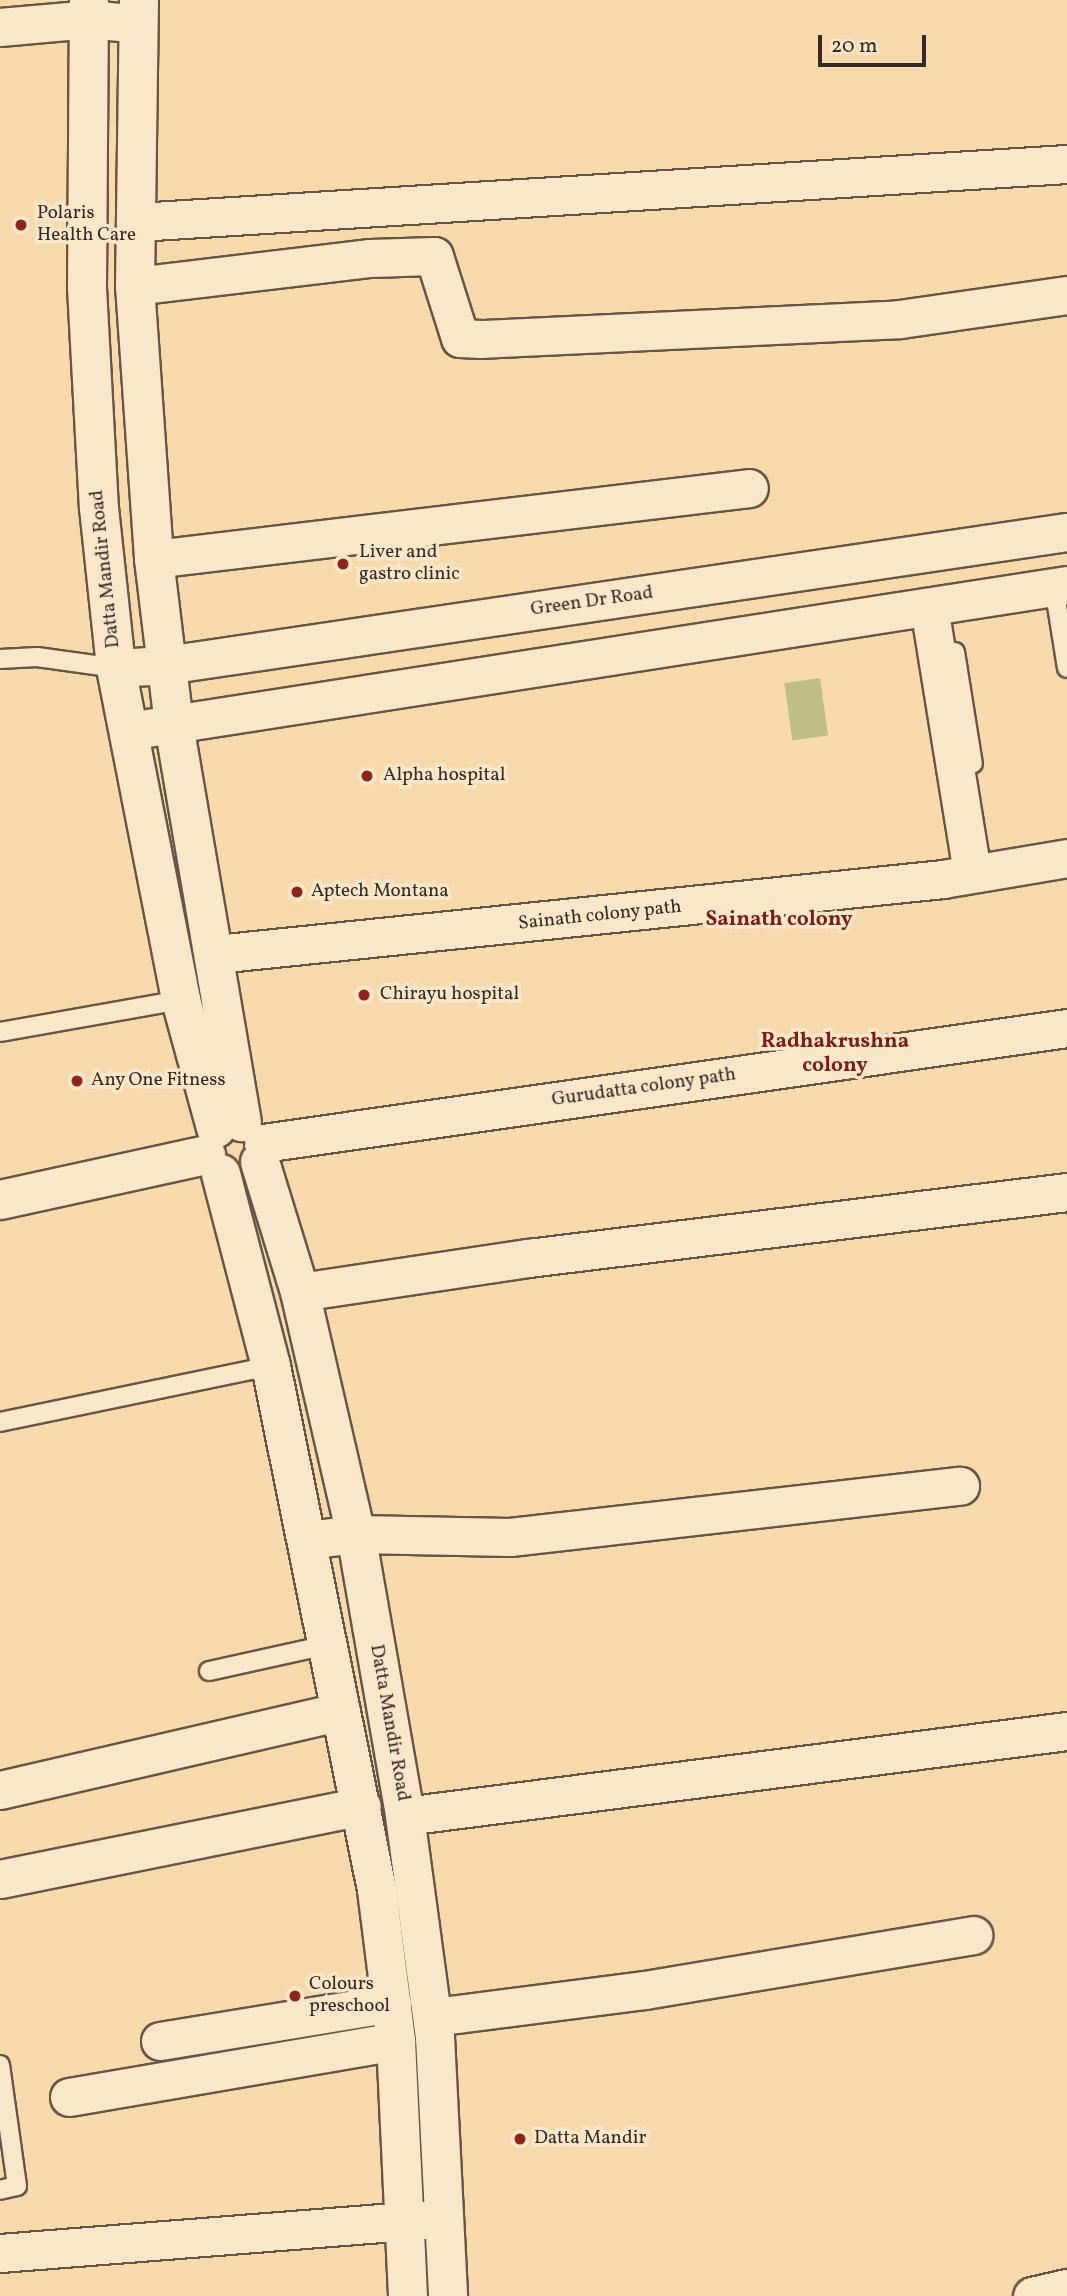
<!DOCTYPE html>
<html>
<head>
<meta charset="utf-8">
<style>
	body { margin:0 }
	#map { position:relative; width:1067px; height:2296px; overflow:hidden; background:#f7d9ac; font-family:Vollkorn,serif }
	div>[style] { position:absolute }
	.green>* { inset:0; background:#c0be87; transform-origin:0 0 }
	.roads { filter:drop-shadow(2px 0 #665645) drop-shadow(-2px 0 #665645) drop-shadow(0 2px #665645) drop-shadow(0 -2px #665645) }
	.lane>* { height:18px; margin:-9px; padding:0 9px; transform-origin:9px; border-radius:9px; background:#fae6c9 }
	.street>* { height:37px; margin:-18.5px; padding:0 18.5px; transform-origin:18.5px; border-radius:18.5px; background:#fae6c9 }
	.secondary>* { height:38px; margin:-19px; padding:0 19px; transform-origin:19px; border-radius:19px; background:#fae6c9 }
	.dots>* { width:19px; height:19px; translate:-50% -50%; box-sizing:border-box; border:4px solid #fae6c9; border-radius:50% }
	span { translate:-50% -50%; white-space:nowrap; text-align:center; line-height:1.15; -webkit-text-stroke:7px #fae6c9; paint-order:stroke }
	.poi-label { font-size:19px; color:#362a23 }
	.left { translate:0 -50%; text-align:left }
	.street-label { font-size:19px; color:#362a23 }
	.neighbourhood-label { font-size:21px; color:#7a1f14; font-weight:700 }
	.scale { position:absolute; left:818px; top:35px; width:108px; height:32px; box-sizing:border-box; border:4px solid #362a23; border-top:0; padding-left:9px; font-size:21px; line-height:24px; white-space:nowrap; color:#362a23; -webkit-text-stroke:5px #fae6c9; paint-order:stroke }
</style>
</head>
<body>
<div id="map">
	<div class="green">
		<div style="left:820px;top:678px;width:58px;height:36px;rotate:82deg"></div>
	</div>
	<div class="roads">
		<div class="lane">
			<div style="left:1054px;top:587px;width:82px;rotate:80.9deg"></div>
			<div style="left:955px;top:652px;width:113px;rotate:80.9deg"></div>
			<div style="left:0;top:659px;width:37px;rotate:-3deg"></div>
			<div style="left:37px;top:657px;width:80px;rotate:7.9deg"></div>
			<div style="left:0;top:1032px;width:184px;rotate:-10deg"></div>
			<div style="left:0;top:1422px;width:277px;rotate:-11.7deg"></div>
			<div style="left:209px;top:1671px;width:121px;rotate:-12.4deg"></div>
			<div style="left:0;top:2065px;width:122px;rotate:82deg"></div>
			<div style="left:17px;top:2186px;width:17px;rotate:167deg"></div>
		</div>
		<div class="street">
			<div style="left:0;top:27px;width:89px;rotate:-5.1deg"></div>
			<div style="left:89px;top:19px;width:49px;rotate:5.8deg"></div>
			<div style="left:137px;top:222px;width:932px;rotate:-3.57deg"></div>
			<div style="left:135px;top:286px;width:237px;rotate:-6.8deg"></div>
			<div style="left:370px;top:258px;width:64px;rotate:-1.8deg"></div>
			<div style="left:434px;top:256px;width:86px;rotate:72.4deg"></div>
			<div style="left:460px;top:338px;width:21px;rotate:3deg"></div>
			<div style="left:481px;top:339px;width:419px;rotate:-2.7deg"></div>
			<div style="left:900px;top:319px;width:169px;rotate:-8.2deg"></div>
			<div style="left:154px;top:559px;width:599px;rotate:-6.8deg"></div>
			<div style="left:929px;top:607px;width:269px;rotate:80.8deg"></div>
			<div style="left:116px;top:668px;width:50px;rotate:-3.4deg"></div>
			<div style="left:166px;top:665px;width:911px;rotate:-8.4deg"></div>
			<div style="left:128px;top:731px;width:950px;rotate:-8.84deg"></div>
			<div style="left:216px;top:954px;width:731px;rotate:-5.89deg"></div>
			<div style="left:943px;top:879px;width:126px;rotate:-9.6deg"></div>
			<div style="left:263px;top:1143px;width:812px;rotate:-8.14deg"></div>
			<div style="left:300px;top:1292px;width:231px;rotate:-8.5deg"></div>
			<div style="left:528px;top:1258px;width:543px;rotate:-6.98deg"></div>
			<div style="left:306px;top:1540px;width:50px;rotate:-6.8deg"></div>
			<div style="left:356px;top:1534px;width:154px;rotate:1.1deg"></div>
			<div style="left:510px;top:1537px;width:453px;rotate:-6.5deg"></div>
			<div style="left:0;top:1790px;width:350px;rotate:-13deg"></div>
			<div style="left:405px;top:1816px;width:667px;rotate:-7.32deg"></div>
			<div style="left:0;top:1879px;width:369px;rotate:-11.4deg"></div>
			<div style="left:434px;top:2017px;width:213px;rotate:-7.3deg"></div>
			<div style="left:645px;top:1990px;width:333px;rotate:-9.5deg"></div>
			<div style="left:160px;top:2041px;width:235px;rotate:-9.3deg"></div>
			<div style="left:69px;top:2097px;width:332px;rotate:-9.7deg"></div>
			<div style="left:0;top:2253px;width:437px;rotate:-4.5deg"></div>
			<div style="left:1032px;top:2296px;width:36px;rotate:-13deg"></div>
		</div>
		<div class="secondary">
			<div style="left:89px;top:0;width:288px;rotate:90.4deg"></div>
			<div style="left:87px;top:288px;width:220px;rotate:86.9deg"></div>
			<div style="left:99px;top:508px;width:161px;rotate:83.9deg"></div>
			<div style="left:116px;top:668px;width:338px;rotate:78.9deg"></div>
			<div style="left:181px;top:1000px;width:133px;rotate:74.7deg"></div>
			<div style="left:139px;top:0;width:286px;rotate:90.8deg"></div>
			<div style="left:135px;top:286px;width:274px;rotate:86deg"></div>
			<div style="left:154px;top:559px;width:167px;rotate:83.1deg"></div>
			<div style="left:174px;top:725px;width:403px;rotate:80.3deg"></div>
			<div style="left:260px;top:1162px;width:136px;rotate:72.9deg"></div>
			<div style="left:300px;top:1292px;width:248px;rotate:77deg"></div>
			<div style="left:356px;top:1534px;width:286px;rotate:80.1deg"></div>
			<div style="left:405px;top:1816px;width:223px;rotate:82.3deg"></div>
			<div style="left:435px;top:2037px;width:259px;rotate:87.1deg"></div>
			<div style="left:221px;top:1174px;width:198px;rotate:75.4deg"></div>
			<div style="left:271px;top:1366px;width:535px;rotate:78.56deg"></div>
			<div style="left:377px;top:1890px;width:152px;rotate:82.8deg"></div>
			<div style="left:396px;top:2041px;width:255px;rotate:87.3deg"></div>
			<div style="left:0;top:1200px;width:211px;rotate:-12.3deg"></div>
		</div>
	</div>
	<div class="dots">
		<div style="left:21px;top:225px;background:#8f2418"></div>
		<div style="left:343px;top:564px;background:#8f2418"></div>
		<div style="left:367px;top:776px;background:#8f2418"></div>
		<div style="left:297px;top:892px;background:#8f2418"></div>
		<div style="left:364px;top:995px;background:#8f2418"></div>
		<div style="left:77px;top:1081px;background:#8f2418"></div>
		<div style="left:295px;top:1996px;background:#8f2418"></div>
		<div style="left:520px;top:2139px;background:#8f2418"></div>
	</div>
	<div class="poi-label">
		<span class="left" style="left:37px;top:225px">Polaris<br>Health Care</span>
		<span class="left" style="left:359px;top:564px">Liver and<br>gastro clinic</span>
		<span class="left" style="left:383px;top:776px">Alpha hospital</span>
		<span class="left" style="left:311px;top:892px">Aptech Montana</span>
		<span class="left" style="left:380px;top:995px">Chirayu hospital</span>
		<span class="left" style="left:91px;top:1081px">Any One Fitness</span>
		<span class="left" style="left:309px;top:1996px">Colours<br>preschool</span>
		<span class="left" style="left:534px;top:2139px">Datta Mandir</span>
	</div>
	<div class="street-label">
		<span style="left:106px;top:569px;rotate:-96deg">Datta Mandir Road</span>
		<span style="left:592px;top:602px;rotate:-8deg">Green Dr Road</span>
		<span style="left:600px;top:916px;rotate:-6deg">Sainath colony path</span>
		<span style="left:644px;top:1088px;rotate:-8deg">Gurudatta colony path</span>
		<span style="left:389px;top:1723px;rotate:80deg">Datta Mandir Road</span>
	</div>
	<div class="neighbourhood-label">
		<span style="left:779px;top:920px">Sainath colony</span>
		<span style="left:835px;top:1054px">Radhakrushna<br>colony</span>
	</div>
	<div class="scale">20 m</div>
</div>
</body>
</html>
